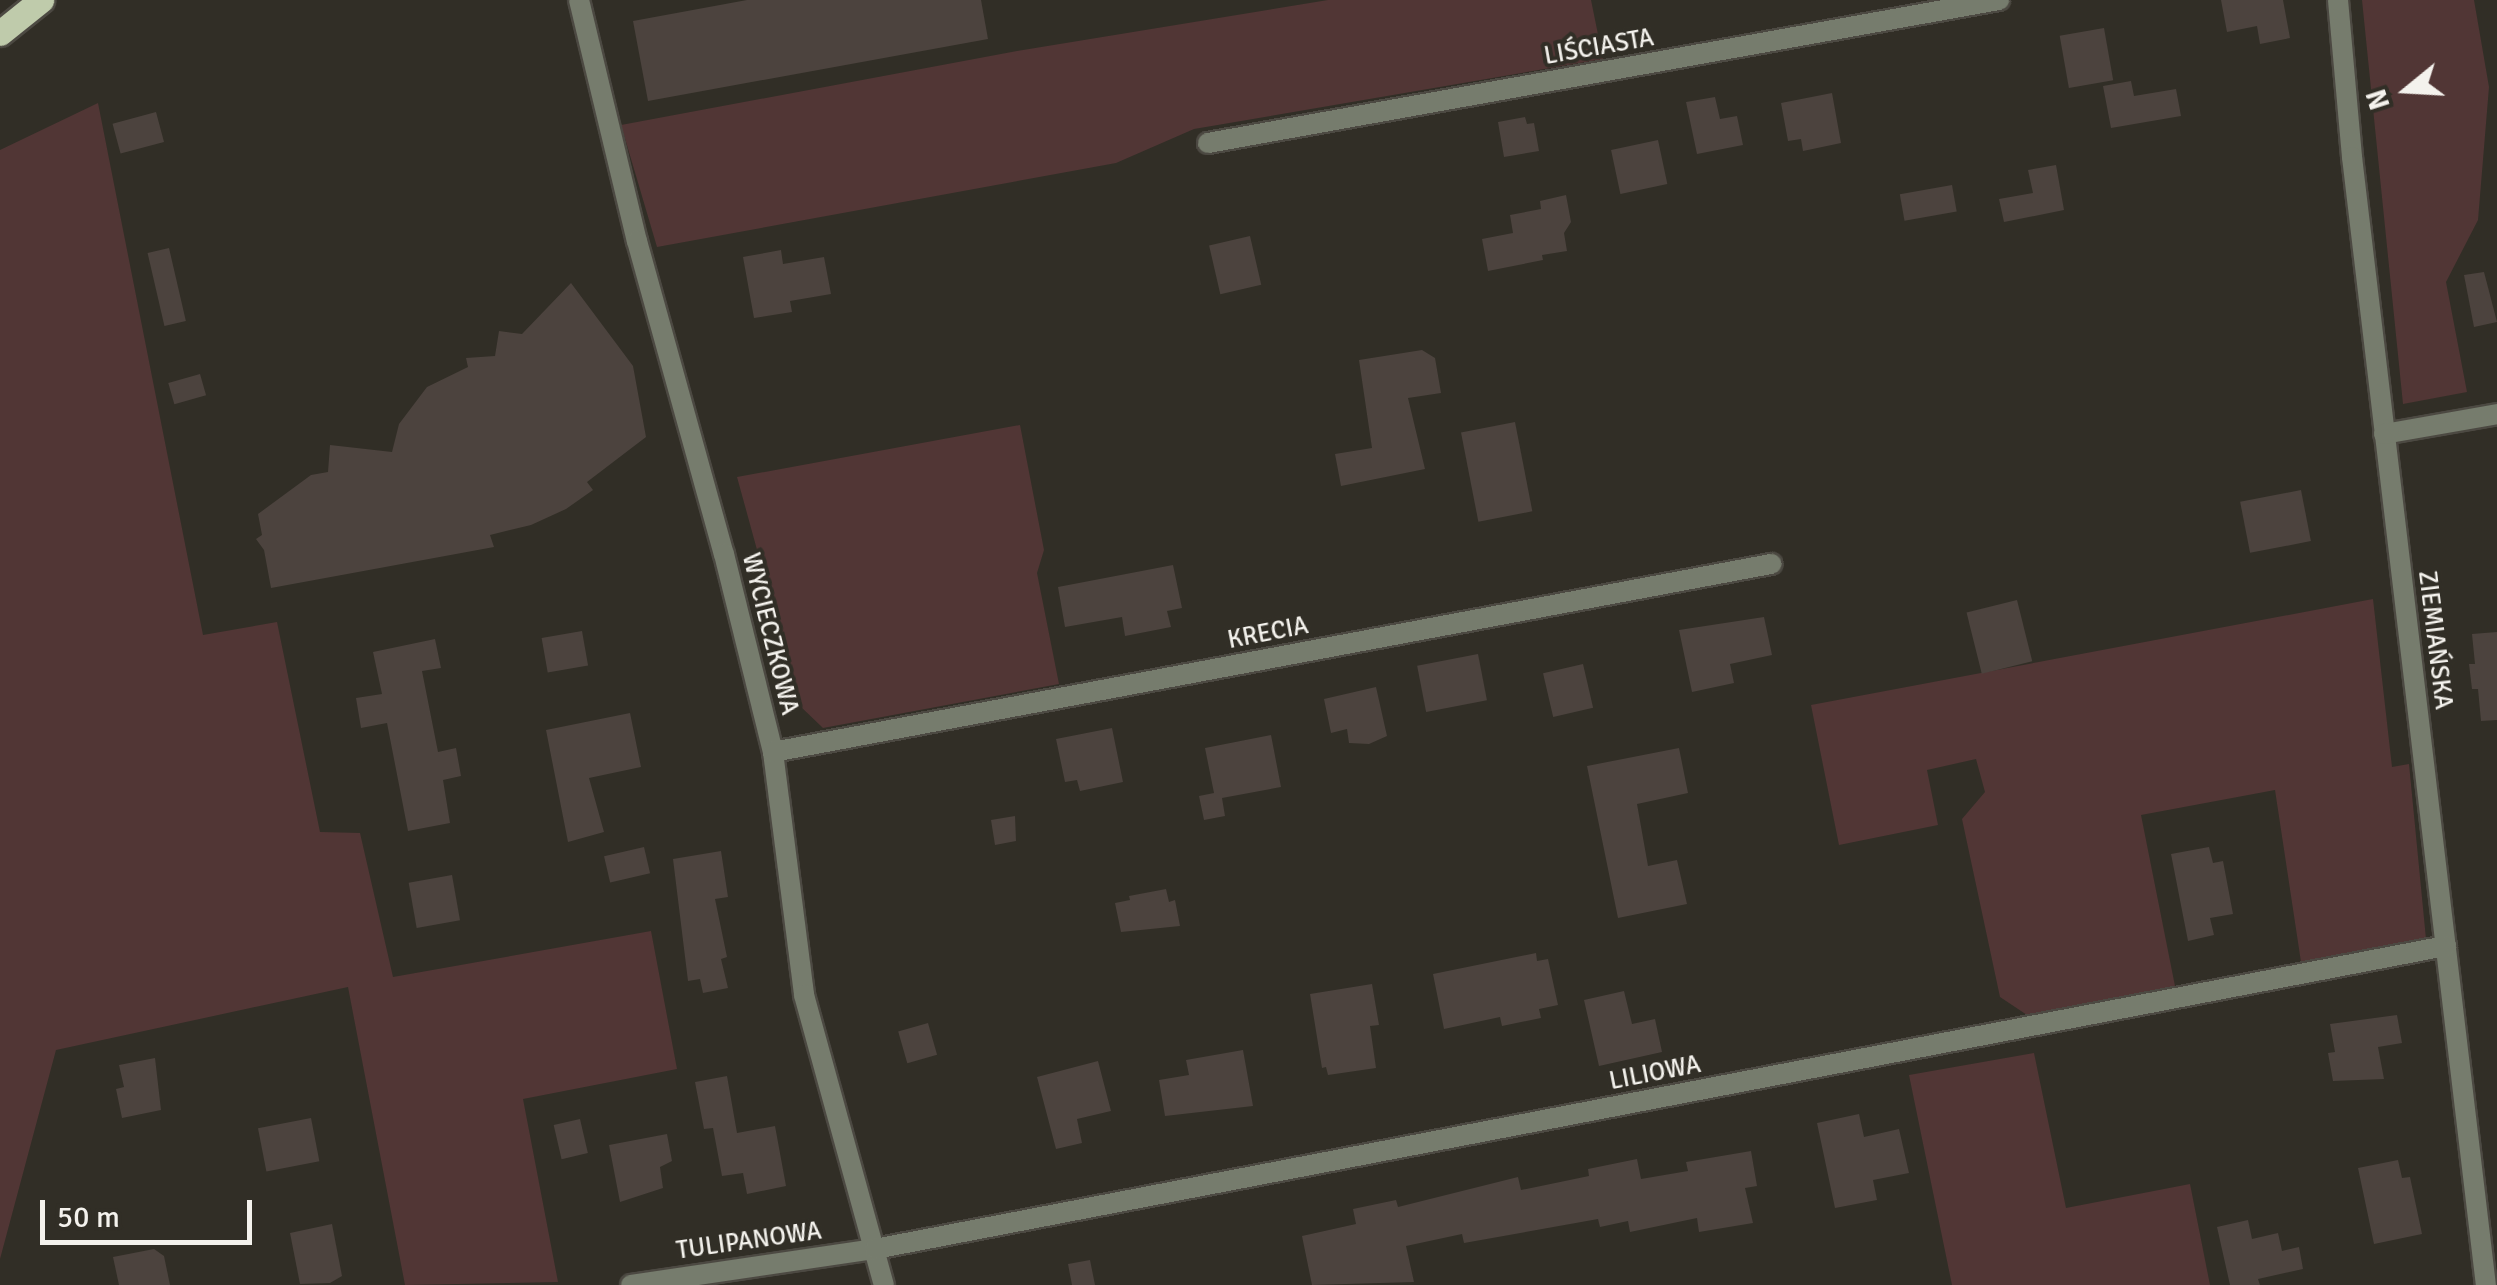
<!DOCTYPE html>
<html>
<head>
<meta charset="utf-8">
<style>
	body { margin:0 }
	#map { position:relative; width:2497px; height:1285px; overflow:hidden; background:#312e26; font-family:Signika,sans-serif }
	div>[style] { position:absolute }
	.green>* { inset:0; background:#513635 }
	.building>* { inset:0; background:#4c433e; transform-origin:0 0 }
	.roads { filter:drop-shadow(2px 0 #4c4942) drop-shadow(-2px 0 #4c4942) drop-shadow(0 2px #4c4942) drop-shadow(0 -2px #4c4942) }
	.minor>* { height:20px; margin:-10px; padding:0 10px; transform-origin:10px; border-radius:10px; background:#767c6d }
	.primary>* { height:25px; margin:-12.5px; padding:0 12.5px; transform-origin:12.5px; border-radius:12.5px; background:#bfcbab }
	span { translate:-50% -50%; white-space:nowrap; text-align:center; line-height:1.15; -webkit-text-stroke:8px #312e26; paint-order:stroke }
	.street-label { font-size:25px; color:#f4f2ed }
	.north { position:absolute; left:2357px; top:40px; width:100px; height:100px; -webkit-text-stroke:8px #312e26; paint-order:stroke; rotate:252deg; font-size:28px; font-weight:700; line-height:40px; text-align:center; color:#f4f2ed }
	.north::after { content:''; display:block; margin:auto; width:35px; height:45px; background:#f4f2ed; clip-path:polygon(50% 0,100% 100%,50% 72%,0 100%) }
	.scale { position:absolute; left:40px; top:1200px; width:212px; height:45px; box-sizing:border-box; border:5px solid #f4f2ed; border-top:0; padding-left:12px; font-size:30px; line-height:35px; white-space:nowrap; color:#f4f2ed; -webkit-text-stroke:8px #312e26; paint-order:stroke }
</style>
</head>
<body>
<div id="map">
	<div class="green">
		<div style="clip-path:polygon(1328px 0,1591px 0,1603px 59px,1194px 129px,1116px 163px,657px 247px,621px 125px,1017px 51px)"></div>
		<div style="clip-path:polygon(2362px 0,2474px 0,2489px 87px,2478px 220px,2446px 282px,2467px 392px,2403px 404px)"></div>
		<div style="clip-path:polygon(98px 103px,203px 635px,277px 622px,320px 832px,360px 833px,393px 977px,651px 931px,677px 1069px,523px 1099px,558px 1282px,405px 1285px,348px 987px,56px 1050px,0 1259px,0 150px)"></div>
		<div style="clip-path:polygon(1020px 425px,1044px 550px,1037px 573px,1059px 684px,823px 728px,800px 706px,737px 477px)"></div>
		<div style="clip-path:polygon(2373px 599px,2392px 767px,2409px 764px,2426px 939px,2301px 962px,2275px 790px,2141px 815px,2175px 986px,2027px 1015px,2000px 997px,1962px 819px,1985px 792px,1976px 759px,1927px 770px,1938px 825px,1839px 845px,1811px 705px)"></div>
		<div style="clip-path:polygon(2034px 1053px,2066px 1208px,2190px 1184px,2210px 1285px,1952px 1285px,1909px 1075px)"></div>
	</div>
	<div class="building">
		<div style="clip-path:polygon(747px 0,981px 0,988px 39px,648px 101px,633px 21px)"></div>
		<div style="clip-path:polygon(2221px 0,2283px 0,2290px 38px,2260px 44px,2257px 26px,2227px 32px)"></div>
		<div style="left:2104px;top:28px;width:53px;height:45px;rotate:80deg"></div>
		<div style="clip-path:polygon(2131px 81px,2134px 96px,2176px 89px,2181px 116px,2111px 128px,2103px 86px)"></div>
		<div style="clip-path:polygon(1832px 93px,1841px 143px,1803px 151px,1801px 139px,1788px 141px,1781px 103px)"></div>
		<div style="clip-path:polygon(1715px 97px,1720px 119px,1737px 116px,1743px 145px,1697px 154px,1686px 102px)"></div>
		<div style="left:156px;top:112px;width:31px;height:45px;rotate:75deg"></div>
		<div style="clip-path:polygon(1525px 117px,1527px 124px,1534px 123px,1539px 151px,1504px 157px,1498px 122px)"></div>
		<div style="left:1658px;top:140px;width:45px;height:48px;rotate:78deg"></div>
		<div style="clip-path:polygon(2056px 165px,2064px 210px,2004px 222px,1999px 199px,2033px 193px,2028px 170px)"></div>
		<div style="left:1952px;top:185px;width:27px;height:53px;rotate:80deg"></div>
		<div style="clip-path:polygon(1566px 195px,1571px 222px,1564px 233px,1567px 251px,1542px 255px,1543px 260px,1488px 271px,1482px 239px,1513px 233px,1510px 215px,1541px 209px,1540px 201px)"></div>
		<div style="left:1250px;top:236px;width:50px;height:42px;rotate:77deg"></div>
		<div style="left:169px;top:248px;width:75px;height:22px;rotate:77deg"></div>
		<div style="clip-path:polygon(781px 250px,783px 264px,824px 257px,831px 294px,790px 301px,792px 312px,754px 318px,743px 257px)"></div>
		<div style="clip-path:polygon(2484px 272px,2497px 322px,2474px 327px,2464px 275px)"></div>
		<div style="clip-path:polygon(571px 283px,633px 366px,646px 437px,587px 482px,593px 490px,566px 509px,531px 525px,490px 535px,494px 547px,271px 588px,264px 550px,256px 539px,262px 535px,258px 514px,311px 475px,328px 472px,330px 445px,392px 452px,399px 424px,427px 387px,468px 367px,466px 358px,495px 356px,499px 331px,522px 334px)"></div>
		<div style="clip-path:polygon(1422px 350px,1435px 358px,1441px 393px,1408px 398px,1425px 469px,1341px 486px,1335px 454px,1372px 448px,1359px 360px)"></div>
		<div style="left:200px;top:374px;width:22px;height:33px;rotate:74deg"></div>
		<div style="left:1515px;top:422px;width:91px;height:55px;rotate:79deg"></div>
		<div style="left:2301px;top:490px;width:52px;height:62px;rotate:79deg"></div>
		<div style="clip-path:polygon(1173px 565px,1182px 608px,1167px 611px,1171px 627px,1125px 636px,1122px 617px,1065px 627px,1058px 587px)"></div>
		<div style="left:2017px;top:600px;width:63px;height:52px;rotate:76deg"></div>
		<div style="clip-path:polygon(1764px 617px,1772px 655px,1730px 664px,1734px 683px,1692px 692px,1679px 630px)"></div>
		<div style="left:582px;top:631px;width:35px;height:41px;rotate:80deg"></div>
		<div style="clip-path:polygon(2497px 632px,2497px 720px,2481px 721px,2478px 689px,2472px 689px,2469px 664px,2475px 664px,2472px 634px)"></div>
		<div style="clip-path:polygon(435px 639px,441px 668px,422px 671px,438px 752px,456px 748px,461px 776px,443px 780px,450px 823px,408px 831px,387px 723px,361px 728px,356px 698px,382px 694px,373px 652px)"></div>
		<div style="left:1478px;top:654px;width:47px;height:62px;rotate:79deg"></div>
		<div style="left:1583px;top:664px;width:45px;height:41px;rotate:77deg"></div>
		<div style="clip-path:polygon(1376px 687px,1387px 736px,1369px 744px,1349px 743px,1347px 729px,1331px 733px,1324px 699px)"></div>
		<div style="clip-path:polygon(630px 713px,641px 767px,589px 778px,604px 832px,568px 842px,546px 730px)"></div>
		<div style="clip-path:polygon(1112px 728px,1123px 782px,1080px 791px,1077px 780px,1065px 782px,1056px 739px)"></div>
		<div style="clip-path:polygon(1271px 735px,1281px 787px,1222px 798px,1225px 816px,1204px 820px,1199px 796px,1214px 793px,1205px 748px)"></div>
		<div style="clip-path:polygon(1679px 748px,1688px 793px,1637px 804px,1648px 866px,1677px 860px,1687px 904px,1618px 918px,1587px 766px)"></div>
		<div style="clip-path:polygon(1015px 816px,1016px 841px,995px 845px,991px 820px)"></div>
		<div style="left:644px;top:847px;width:27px;height:41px;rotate:77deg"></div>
		<div style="clip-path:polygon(2209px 847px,2213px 863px,2223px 861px,2233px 914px,2210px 918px,2214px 935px,2188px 941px,2171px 854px)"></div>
		<div style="clip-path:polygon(721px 851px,728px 897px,715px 899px,727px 957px,721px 959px,728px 988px,703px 993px,700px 979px,688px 981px,673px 859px)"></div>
		<div style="left:452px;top:875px;width:46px;height:44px;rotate:80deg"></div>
		<div style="clip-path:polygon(1166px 889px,1169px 902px,1175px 900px,1180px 926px,1121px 932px,1115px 903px,1130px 900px,1129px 896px)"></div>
		<div style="clip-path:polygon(1536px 953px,1537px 961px,1548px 959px,1558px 1005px,1539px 1009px,1541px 1018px,1502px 1026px,1500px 1017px,1444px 1029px,1433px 974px)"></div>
		<div style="clip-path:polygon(1372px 984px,1379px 1025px,1370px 1026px,1376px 1068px,1328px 1075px,1326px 1067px,1322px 1068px,1310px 994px)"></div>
		<div style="clip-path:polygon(1624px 991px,1632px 1024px,1655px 1019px,1662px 1052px,1599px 1066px,1584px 1000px)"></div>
		<div style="clip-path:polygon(2397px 1015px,2402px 1043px,2378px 1047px,2384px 1079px,2333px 1081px,2328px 1053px,2335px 1052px,2330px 1024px)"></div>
		<div style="left:928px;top:1023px;width:33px;height:31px;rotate:74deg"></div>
		<div style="clip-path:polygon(1243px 1050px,1253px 1106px,1165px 1116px,1159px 1080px,1189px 1075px,1186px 1060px)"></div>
		<div style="clip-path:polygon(155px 1058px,161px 1110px,122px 1118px,116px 1089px,124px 1087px,119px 1065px)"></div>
		<div style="clip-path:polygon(1098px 1061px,1111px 1111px,1077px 1119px,1082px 1143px,1056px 1149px,1037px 1077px)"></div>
		<div style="clip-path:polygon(727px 1076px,737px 1133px,775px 1126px,786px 1186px,747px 1194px,743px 1173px,722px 1176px,713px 1128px,704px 1129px,695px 1082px)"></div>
		<div style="clip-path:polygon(1859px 1114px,1864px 1137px,1899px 1129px,1909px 1173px,1873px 1180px,1877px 1200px,1835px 1208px,1817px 1123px)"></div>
		<div style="left:311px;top:1118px;width:44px;height:54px;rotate:79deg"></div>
		<div style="left:580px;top:1119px;width:35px;height:27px;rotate:77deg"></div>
		<div style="clip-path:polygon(667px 1134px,672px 1161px,660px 1167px,663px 1188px,620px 1202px,609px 1145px)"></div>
		<div style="clip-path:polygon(1751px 1151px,1757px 1186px,1745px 1188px,1753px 1223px,1699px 1232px,1697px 1218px,1630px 1232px,1628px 1221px,1600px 1227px,1598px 1219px,1464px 1243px,1462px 1234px,1406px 1246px,1414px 1282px,1312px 1285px,1302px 1236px,1356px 1224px,1353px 1209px,1396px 1200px,1398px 1207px,1518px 1177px,1521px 1190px,1589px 1176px,1588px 1169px,1637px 1159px,1641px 1179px,1688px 1171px,1686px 1162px)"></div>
		<div style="clip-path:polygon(2398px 1160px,2402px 1178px,2410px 1177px,2422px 1234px,2374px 1244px,2358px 1168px)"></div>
		<div style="clip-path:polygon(2248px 1220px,2252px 1239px,2278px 1233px,2282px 1251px,2299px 1247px,2303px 1269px,2258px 1279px,2260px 1285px,2230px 1285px,2217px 1227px)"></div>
		<div style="clip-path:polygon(332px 1224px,342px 1276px,330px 1283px,300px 1284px,290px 1233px)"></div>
		<div style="clip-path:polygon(154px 1249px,164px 1256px,170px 1285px,119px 1285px,113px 1257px)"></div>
		<div style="clip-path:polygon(1090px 1260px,1095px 1285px,1072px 1285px,1068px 1264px)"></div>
	</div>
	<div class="roads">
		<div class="minor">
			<div style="left:579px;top:0;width:248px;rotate:76.5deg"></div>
			<div style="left:637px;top:241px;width:325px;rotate:74.5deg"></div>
			<div style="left:724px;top:554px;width:204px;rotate:76.1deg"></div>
			<div style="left:773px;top:752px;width:245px;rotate:82.7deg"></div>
			<div style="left:804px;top:995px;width:301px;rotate:74.6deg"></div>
			<div style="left:2338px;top:0;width:158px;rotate:84.9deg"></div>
			<div style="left:2352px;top:157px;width:1136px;rotate:83.23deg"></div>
			<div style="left:1208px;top:143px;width:804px;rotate:-10.25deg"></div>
			<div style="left:2384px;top:434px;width:115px;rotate:-10deg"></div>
			<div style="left:773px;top:752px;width:1016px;rotate:-10.67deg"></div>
			<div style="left:631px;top:1285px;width:247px;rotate:-8.4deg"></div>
			<div style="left:875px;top:1249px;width:1600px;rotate:-10.92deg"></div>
		</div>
		<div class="primary">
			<div style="left:0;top:33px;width:53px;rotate:-38.8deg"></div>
		</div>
	</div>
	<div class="street-label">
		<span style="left:1599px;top:47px;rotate:-10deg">LIŚCIASTA</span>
		<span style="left:1268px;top:633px;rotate:-11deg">KRECIA</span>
		<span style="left:770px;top:634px;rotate:76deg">WYCIECZKOWA</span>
		<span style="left:2435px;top:640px;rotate:83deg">ZIEMIAŃSKA</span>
		<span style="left:1655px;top:1073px;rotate:-11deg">LILIOWA</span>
		<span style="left:749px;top:1241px;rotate:-8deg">TULIPANOWA</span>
	</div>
	<div class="north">N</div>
	<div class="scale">50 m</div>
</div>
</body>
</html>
